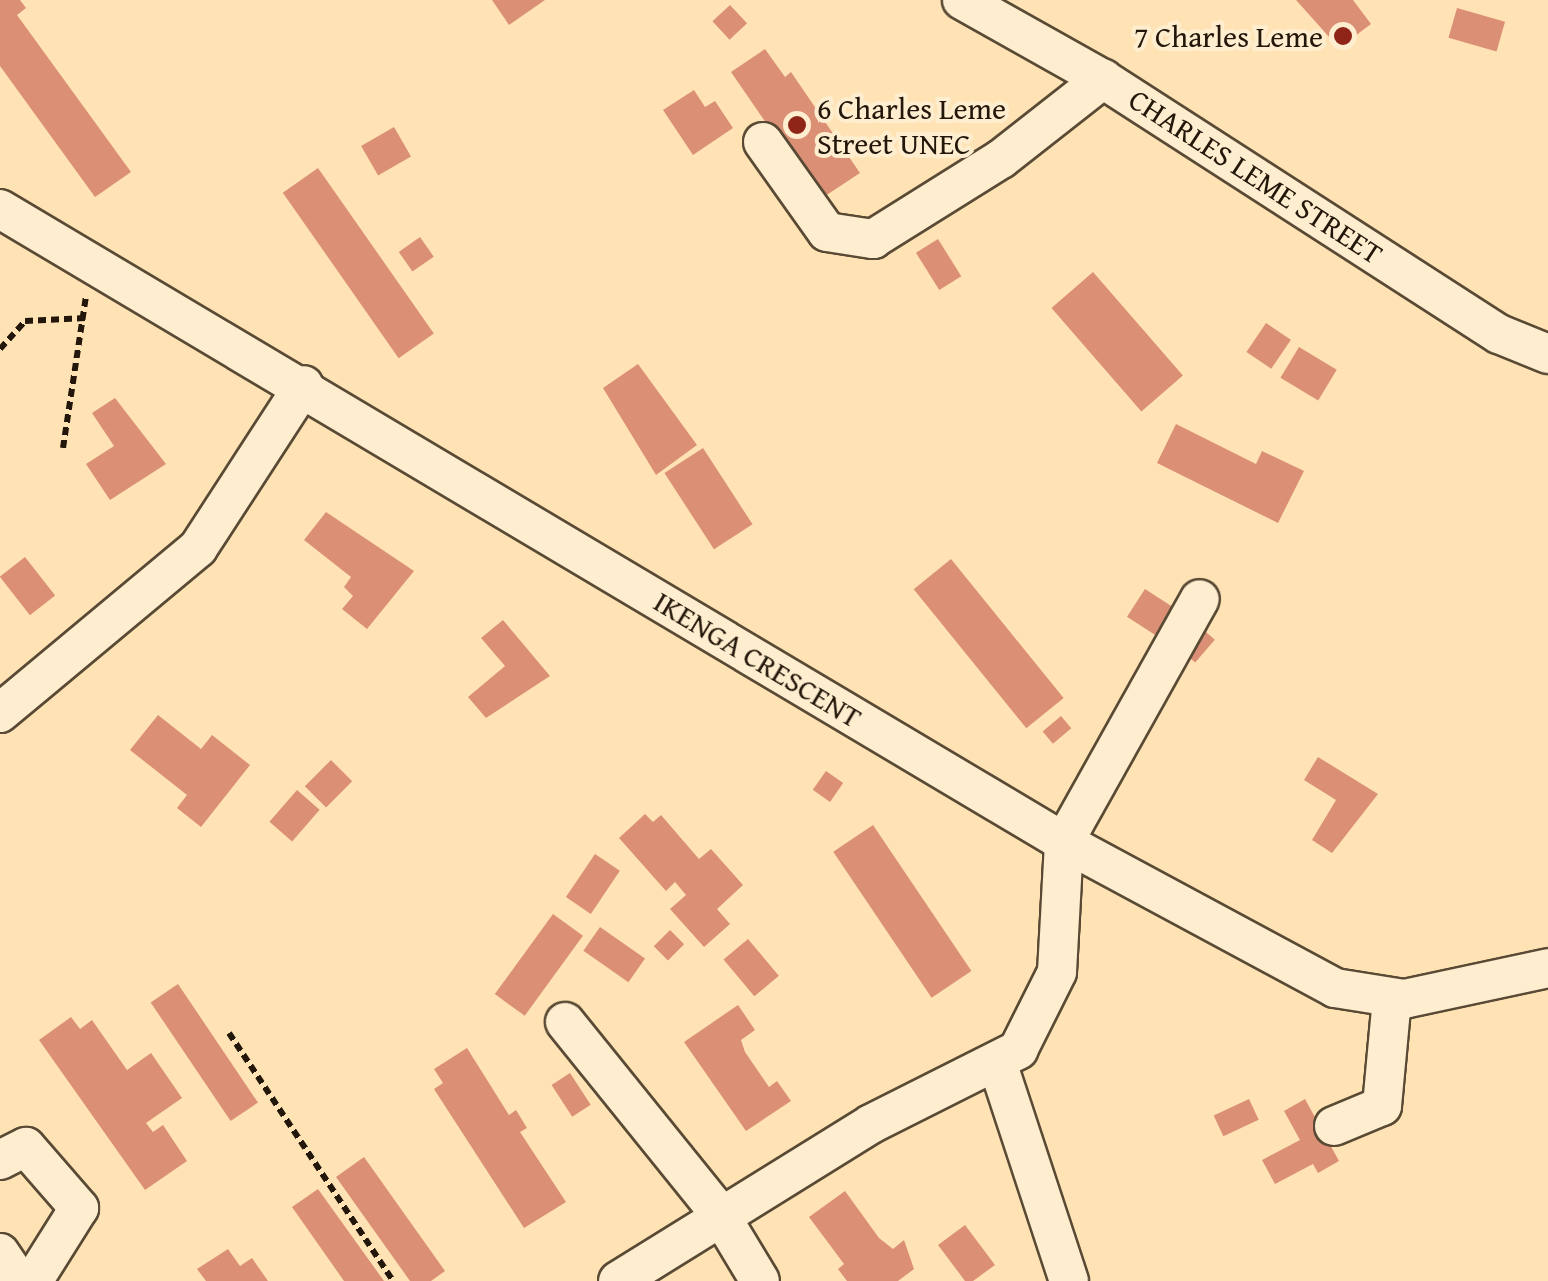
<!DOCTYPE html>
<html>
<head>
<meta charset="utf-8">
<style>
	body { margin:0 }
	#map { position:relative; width:1548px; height:1281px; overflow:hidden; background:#ffe3b5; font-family:"Gentium Book Plus",serif }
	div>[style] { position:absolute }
	.building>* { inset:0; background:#db9075; transform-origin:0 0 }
	.path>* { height:6px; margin-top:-3px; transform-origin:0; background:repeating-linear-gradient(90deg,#22170a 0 8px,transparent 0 13px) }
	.roads { filter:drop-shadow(2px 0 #594a35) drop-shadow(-2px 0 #594a35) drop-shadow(0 2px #594a35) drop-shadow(0 -2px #594a35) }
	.minor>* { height:38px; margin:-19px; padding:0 19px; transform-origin:19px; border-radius:19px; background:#ffedcf }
	.dots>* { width:28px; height:28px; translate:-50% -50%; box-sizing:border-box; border:5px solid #ffedcf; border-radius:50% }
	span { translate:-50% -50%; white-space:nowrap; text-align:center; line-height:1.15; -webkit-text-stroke:8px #ffedcf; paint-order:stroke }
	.poi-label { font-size:30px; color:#22170a }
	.right { translate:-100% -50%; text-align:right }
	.left { translate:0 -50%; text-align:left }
	.street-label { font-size:30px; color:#22170a }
</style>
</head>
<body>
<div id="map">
	<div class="building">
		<div style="clip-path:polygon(0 0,20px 0,26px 8px,17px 15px,131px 172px,95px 197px,0 66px)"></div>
		<div style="clip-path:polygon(492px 0,545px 0,509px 25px)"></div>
		<div style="clip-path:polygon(1296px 0,1353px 0,1371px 24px,1339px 48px)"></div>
		<div style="left:730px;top:5px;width:25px;height:24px;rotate:47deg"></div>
		<div style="left:1457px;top:8px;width:50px;height:31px;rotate:16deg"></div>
		<div style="clip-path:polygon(765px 49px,785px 77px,791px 72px,860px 173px,819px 200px,731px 72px)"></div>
		<div style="clip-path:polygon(694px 90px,705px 107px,715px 101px,733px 128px,693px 155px,663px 110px)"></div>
		<div style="left:394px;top:127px;width:34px;height:38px;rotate:60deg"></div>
		<div style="left:318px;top:168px;width:202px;height:43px;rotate:55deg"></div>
		<div style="left:420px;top:237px;width:24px;height:26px;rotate:55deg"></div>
		<div style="left:938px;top:239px;width:44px;height:26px;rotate:58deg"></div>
		<div style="left:1093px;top:272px;width:137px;height:55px;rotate:49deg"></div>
		<div style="left:1266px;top:323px;width:30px;height:35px;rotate:34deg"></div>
		<div style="left:1299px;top:347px;width:44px;height:36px;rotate:31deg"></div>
		<div style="clip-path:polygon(638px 364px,697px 445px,656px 475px,603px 388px)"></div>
		<div style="clip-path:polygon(115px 398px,166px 464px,110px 500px,86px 464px,114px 446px,92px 413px)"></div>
		<div style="clip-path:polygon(1176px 424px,1256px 464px,1262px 451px,1304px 471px,1278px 523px,1157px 463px)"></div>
		<div style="left:703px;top:448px;width:91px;height:46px;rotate:57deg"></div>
		<div style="clip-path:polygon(326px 512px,414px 571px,367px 629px,342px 609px,353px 596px,344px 587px,351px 577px,304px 540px)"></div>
		<div style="left:25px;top:557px;width:49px;height:32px;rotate:52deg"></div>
		<div style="left:951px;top:559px;width:179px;height:48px;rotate:51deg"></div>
		<div style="left:1145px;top:589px;width:35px;height:33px;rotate:33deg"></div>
		<div style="clip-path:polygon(503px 620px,550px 676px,486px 718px,468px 697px,505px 666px,481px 638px)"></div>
		<div style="left:1199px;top:626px;width:21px;height:30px;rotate:41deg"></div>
		<div style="clip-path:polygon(158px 715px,201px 749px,212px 735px,250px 765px,201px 827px,177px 808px,187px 795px,130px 750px)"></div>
		<div style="left:1061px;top:716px;width:16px;height:24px;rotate:50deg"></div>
		<div style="clip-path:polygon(1318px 757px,1378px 794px,1332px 853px,1312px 840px,1336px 800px,1304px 780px)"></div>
		<div style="left:331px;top:760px;width:30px;height:37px;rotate:45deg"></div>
		<div style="left:826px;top:771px;width:21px;height:23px;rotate:35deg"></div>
		<div style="left:297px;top:790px;width:30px;height:42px;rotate:41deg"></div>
		<div style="clip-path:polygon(645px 814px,653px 822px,661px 815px,699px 859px,711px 849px,743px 885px,717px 909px,730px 924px,704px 947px,670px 909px,686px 895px,675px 882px,666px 891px,619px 838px)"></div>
		<div style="left:873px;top:825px;width:176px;height:48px;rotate:56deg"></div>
		<div style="left:595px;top:854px;width:30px;height:52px;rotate:34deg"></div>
		<div style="left:553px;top:914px;width:37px;height:99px;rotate:36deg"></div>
		<div style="left:600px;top:927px;width:55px;height:29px;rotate:35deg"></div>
		<div style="left:670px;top:930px;width:20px;height:23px;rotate:45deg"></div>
		<div style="left:748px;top:939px;width:48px;height:32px;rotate:50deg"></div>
		<div style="left:178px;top:984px;width:143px;height:33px;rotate:56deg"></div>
		<div style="clip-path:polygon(738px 1005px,755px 1030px,741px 1040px,745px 1052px,769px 1087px,777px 1081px,791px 1101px,746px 1131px,684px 1042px)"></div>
		<div style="clip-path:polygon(71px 1017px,80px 1029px,92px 1020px,127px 1070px,151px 1053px,182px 1098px,146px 1123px,153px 1132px,163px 1125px,187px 1161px,145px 1190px,39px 1040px)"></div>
		<div style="clip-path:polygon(467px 1048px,509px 1115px,516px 1110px,527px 1128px,520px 1132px,566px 1202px,524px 1228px,434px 1089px,443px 1083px,434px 1069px)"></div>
		<div style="left:570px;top:1073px;width:38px;height:22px;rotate:57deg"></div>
		<div style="left:1249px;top:1099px;width:23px;height:39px;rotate:65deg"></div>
		<div style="clip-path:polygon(1305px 1099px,1339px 1161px,1318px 1173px,1313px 1164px,1275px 1184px,1262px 1160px,1300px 1140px,1284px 1111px)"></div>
		<div style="clip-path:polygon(364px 1157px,445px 1271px,431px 1281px,410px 1281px,336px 1177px)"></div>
		<div style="clip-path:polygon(318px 1189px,384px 1281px,344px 1281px,292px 1207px)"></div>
		<div style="clip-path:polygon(845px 1191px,879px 1238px,893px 1249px,904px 1240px,914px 1269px,898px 1281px,847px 1281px,838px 1269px,844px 1264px,809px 1217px)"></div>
		<div style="clip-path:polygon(965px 1225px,995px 1265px,973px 1281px,965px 1281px,938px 1245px)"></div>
		<div style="clip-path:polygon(228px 1249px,240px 1266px,252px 1258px,268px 1281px,206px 1281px,197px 1269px)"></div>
	</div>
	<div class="path">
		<div style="left:0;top:349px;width:38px;rotate:-48deg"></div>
		<div style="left:25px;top:321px;width:61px;rotate:-2.8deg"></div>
		<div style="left:63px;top:448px;width:154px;rotate:-81.4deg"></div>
		<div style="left:229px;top:1033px;width:297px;rotate:56.5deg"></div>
	</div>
	<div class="roads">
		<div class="minor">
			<div style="left:962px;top:0;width:162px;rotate:29.3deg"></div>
			<div style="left:1103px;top:79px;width:471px;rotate:32.8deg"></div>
			<div style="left:1499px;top:334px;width:53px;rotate:22.2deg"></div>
			<div style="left:763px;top:142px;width:110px;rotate:54.6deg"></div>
			<div style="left:827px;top:232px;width:47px;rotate:8.7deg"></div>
			<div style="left:873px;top:239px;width:151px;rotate:-32deg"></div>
			<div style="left:1001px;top:159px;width:130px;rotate:-38.1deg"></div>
			<div style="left:0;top:209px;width:1238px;rotate:30.75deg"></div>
			<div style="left:1064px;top:842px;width:308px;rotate:28.3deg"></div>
			<div style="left:1335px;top:988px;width:70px;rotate:9.1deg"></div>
			<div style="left:1404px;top:999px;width:147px;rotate:-12.1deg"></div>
			<div style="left:0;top:713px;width:258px;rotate:-39.8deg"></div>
			<div style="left:198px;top:548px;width:194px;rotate:-57deg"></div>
			<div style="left:565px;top:1022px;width:245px;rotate:51.1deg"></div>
			<div style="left:719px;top:1213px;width:79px;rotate:58.9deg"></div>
			<div style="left:998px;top:1065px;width:227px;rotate:71.8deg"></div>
			<div style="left:1334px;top:1126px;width:52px;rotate:-22.6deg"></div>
			<div style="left:1382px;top:1106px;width:108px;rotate:-84.7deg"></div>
			<div style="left:0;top:1160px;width:29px;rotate:-27deg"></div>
			<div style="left:26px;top:1147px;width:81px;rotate:49deg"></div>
			<div style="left:79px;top:1208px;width:86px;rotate:122.2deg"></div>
			<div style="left:0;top:1253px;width:34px;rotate:56deg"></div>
			<div style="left:618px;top:1281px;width:298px;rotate:-31.8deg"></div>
			<div style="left:871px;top:1124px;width:165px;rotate:-26.7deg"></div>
			<div style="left:1018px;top:1050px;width:87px;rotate:-63.4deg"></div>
			<div style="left:1057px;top:972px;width:130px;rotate:-86.9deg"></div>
			<div style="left:1064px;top:842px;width:278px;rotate:-60.8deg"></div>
		</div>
	</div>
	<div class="dots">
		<div style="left:1343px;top:36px;background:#8f2418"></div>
		<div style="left:797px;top:125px;background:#8f2418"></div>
	</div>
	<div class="poi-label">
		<span class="right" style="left:1323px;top:36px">7 Charles Leme</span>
		<span class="left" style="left:817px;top:125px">6 Charles Leme<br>Street UNEC</span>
	</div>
	<div class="street-label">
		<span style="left:1256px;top:176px;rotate:33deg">CHARLES LEME STREET</span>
		<span style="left:758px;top:659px;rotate:31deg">IKENGA CRESCENT</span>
	</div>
</div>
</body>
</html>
